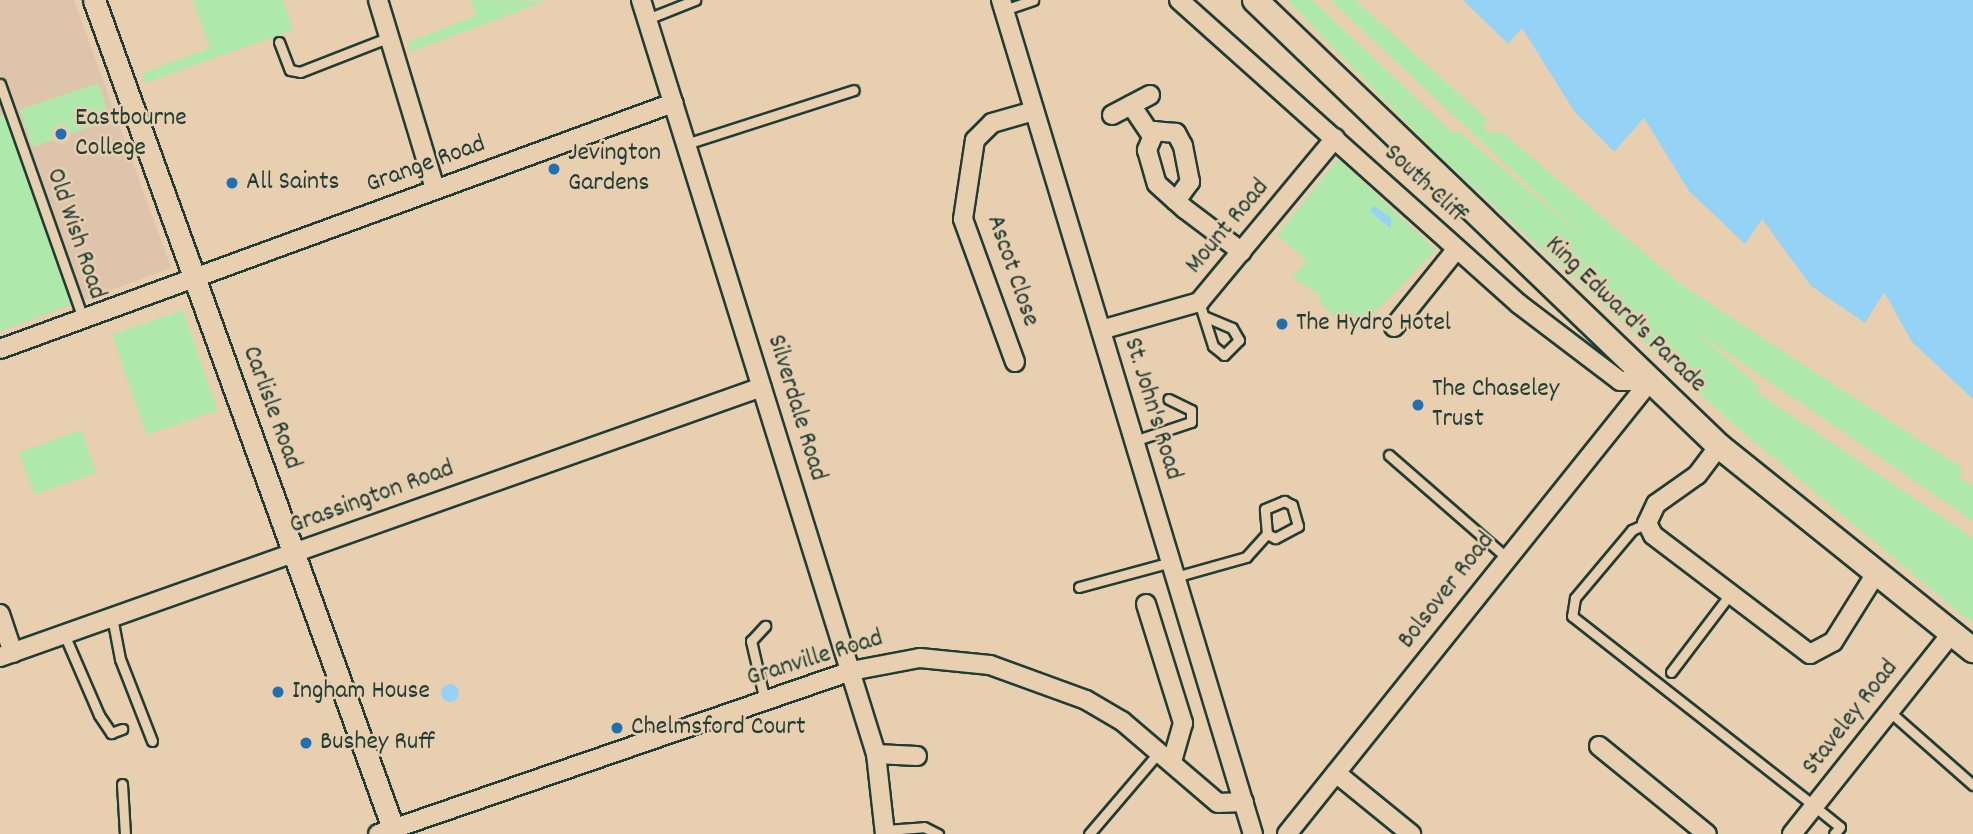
<!DOCTYPE html>
<html>
<head>
<meta charset="utf-8">
<style>
	body { margin:0 }
	#map { position:relative; width:1973px; height:834px; overflow:hidden; background:#e8cfb0; font-family:Dekko,sans-serif }
	div>[style] { position:absolute }
	.built>* { inset:0; background:#dfc4ac }
	.green>* { inset:0; background:#afe8ab; transform-origin:0 0 }
	.water>* { inset:0; background:#95d3f6 }
	.round { border-radius:50% }
	.roads { filter:drop-shadow(2px 0 #1f3d34) drop-shadow(-2px 0 #1f3d34) drop-shadow(0 2px #1f3d34) drop-shadow(0 -2px #1f3d34) }
	.service>* { height:9px; margin:-4.5px; padding:0 4.5px; transform-origin:4.5px; border-radius:4.5px; background:#e8cfb0 }
	.minor>* { height:18px; margin:-9px; padding:0 9px; transform-origin:9px; border-radius:9px; background:#e8cfb0 }
	.tertiary>* { height:21px; margin:-10.5px; padding:0 10.5px; transform-origin:10.5px; border-radius:10.5px; background:#e8cfb0 }
	.secondary>* { height:24px; margin:-12px; padding:0 12px; transform-origin:12px; border-radius:12px; background:#e8cfb0 }
	.dots>* { width:19px; height:19px; translate:-50% -50%; box-sizing:border-box; border:4px solid #e8cfb0; border-radius:50% }
	span { translate:-50% -50%; white-space:nowrap; text-align:center; line-height:1.15; -webkit-text-stroke:5px #e8cfb0; paint-order:stroke }
	.poi-label { font-size:26px; color:#1f3d34 }
	.left { translate:0 -50%; text-align:left }
	.street-label { font-size:26px; color:#1f3d34 }
</style>
</head>
<body>
<div id="map">
	<div class="built">
		<div style="clip-path:polygon(0 0,74px 0,171px 268px,0 331px)"></div>
	</div>
	<div class="green">
		<div style="clip-path:polygon(193px 0,283px 0,293px 30px,145px 83px,142px 73px,210px 48px)"></div>
		<div style="clip-path:polygon(471px 0,545px 1px,411px 52px,408px 42px,476px 16px)"></div>
		<div style="clip-path:polygon(1287px 0,1312px 0,1454px 134px,1457px 130px,1585px 238px,1330px 0,1355px 0,1488px 120px,1483px 126px,1490px 134px,1502px 132px,1683px 286px,1962px 468px,1960px 478px,1973px 487px,1973px 521px,1695px 331px,1761px 388px,1756px 392px,1973px 538px,1973px 624px,1732px 423px,1438px 155px)"></div>
		<div style="left:98px;top:83px;width:39px;height:83px;rotate:71deg"></div>
		<div style="clip-path:polygon(0 115px,7px 118px,72px 304px,0 331px)"></div>
		<div style="clip-path:polygon(1338px 159px,1436px 250px,1353px 335px,1320px 303px,1320px 295px,1292px 277px,1307px 261px,1277px 235px)"></div>
		<div style="left:183px;top:310px;width:106px;height:75px;rotate:71deg"></div>
		<div style="left:81px;top:430px;width:45px;height:66px;rotate:70deg"></div>
	</div>
	<div class="water">
		<div style="clip-path:polygon(1463px 0,1973px 0,1973px 399px,1912px 342px,1884px 292px,1865px 323px,1811px 286px,1762px 219px,1745px 244px,1689px 191px,1644px 118px,1614px 152px,1574px 111px,1522px 28px,1508px 44px)"></div>
		<div style="clip-path:polygon(1374px 206px,1391px 218px,1391px 229px,1370px 211px)"></div>
		<div class="round" style="left:441px;top:684px;width:18px;height:18px"></div>
	</div>
	<div class="roads">
		<div class="service">
			<div style="left:1004px;top:10px;width:31px;rotate:-19deg"></div>
			<div style="left:647px;top:19px;width:52px;rotate:-21.6deg"></div>
			<div style="left:279px;top:42px;width:30px;rotate:69deg"></div>
			<div style="left:290px;top:70px;width:10px;rotate:11deg"></div>
			<div style="left:300px;top:72px;width:97px;rotate:-21.3deg"></div>
			<div style="left:0;top:84px;width:248px;rotate:70.5deg"></div>
			<div style="left:686px;top:144px;width:176px;rotate:-17.8deg"></div>
			<div style="left:1199px;top:302px;width:46px;rotate:72.3deg"></div>
			<div style="left:1213px;top:346px;width:14px;rotate:39deg"></div>
			<div style="left:1224px;top:355px;width:21px;rotate:-45deg"></div>
			<div style="left:1239px;top:340px;width:14px;rotate:-120deg"></div>
			<div style="left:1232px;top:328px;width:28px;rotate:-157deg"></div>
			<div style="left:1134px;top:441px;width:60px;rotate:-18.4deg"></div>
			<div style="left:1191px;top:422px;width:12px;rotate:-90deg"></div>
			<div style="left:1191px;top:410px;width:25px;rotate:-154deg"></div>
			<div style="left:1389px;top:455px;width:157px;rotate:41.1deg"></div>
			<div style="left:1647px;top:523px;width:17px;rotate:155deg"></div>
			<div style="left:1632px;top:530px;width:89px;rotate:130deg"></div>
			<div style="left:1575px;top:598px;width:18px;rotate:99deg"></div>
			<div style="left:1572px;top:616px;width:308px;rotate:38.1deg"></div>
			<div style="left:1814px;top:806px;width:33px;rotate:39deg"></div>
			<div style="left:1840px;top:827px;width:9px;rotate:131deg"></div>
			<div style="left:1175px;top:577px;width:74px;rotate:-15.7deg"></div>
			<div style="left:1246px;top:557px;width:31px;rotate:-48deg"></div>
			<div style="left:1267px;top:534px;width:25px;rotate:-95deg"></div>
			<div style="left:1265px;top:509px;width:21px;rotate:-23deg"></div>
			<div style="left:1284px;top:501px;width:9px;rotate:27deg"></div>
			<div style="left:1292px;top:505px;width:22px;rotate:74deg"></div>
			<div style="left:1298px;top:526px;width:26px;rotate:152deg"></div>
			<div style="left:1275px;top:538px;width:9px;rotate:-153deg"></div>
			<div style="left:1079px;top:587px;width:95px;rotate:-15.2deg"></div>
			<div style="left:112px;top:617px;width:43px;rotate:79.2deg"></div>
			<div style="left:120px;top:659px;width:88px;rotate:68.7deg"></div>
			<div style="left:64px;top:634px;width:88px;rotate:66.6deg"></div>
			<div style="left:99px;top:715px;width:22px;rotate:56deg"></div>
			<div style="left:111px;top:733px;width:12px;rotate:-20deg"></div>
			<div style="left:1671px;top:672px;width:99px;rotate:-52.8deg"></div>
			<div style="left:765px;top:701px;width:62px;rotate:-103.1deg"></div>
			<div style="left:751px;top:641px;width:21px;rotate:-47deg"></div>
			<div style="left:1889px;top:711px;width:112px;rotate:41.4deg"></div>
			<div style="left:122px;top:784px;width:50px;rotate:86.6deg"></div>
			<div style="left:885px;top:830px;width:39px;rotate:-4deg"></div>
			<div style="left:924px;top:827px;width:16px;rotate:27deg"></div>
			<div style="left:1089px;top:834px;width:108px;rotate:-49.5deg"></div>
		</div>
		<div class="minor">
			<div style="left:378px;top:0;width:197px;rotate:73.2deg"></div>
			<div style="left:641px;top:0;width:790px;rotate:72.69deg"></div>
			<div style="left:876px;top:754px;width:81px;rotate:83.6deg"></div>
			<div style="left:1001px;top:0;width:871px;rotate:73.19deg"></div>
			<div style="left:1179px;top:0;width:456px;rotate:41.8deg"></div>
			<div style="left:1519px;top:304px;width:127px;rotate:37.3deg"></div>
			<div style="left:1620px;top:381px;width:30px"></div>
			<div style="left:1131px;top:105px;width:34px;rotate:56deg"></div>
			<div style="left:1112px;top:115px;width:43px;rotate:-27.8deg"></div>
			<div style="left:1176px;top:201px;width:24px;rotate:-54deg"></div>
			<div style="left:1190px;top:182px;width:37px;rotate:-101deg"></div>
			<div style="left:1183px;top:146px;width:15px;rotate:-118deg"></div>
			<div style="left:1176px;top:133px;width:21px;rotate:-175deg"></div>
			<div style="left:1155px;top:131px;width:21px;rotate:113deg"></div>
			<div style="left:1147px;top:150px;width:35px;rotate:74deg"></div>
			<div style="left:1157px;top:184px;width:25px;rotate:42deg"></div>
			<div style="left:1176px;top:201px;width:12px;rotate:42deg"></div>
			<div style="left:1185px;top:209px;width:71px;rotate:37deg"></div>
			<div style="left:1394px;top:327px;width:99px;rotate:-51.2deg"></div>
			<div style="left:1101px;top:330px;width:102px;rotate:-15.9deg"></div>
			<div style="left:1199px;top:302px;width:213px;rotate:-50.3deg"></div>
			<div style="left:0;top:349px;width:717px;rotate:-20.08deg"></div>
			<div style="left:1015px;top:362px;width:152px;rotate:-110deg"></div>
			<div style="left:963px;top:219px;width:80px;rotate:-81.4deg"></div>
			<div style="left:975px;top:140px;width:24px;rotate:-45deg"></div>
			<div style="left:992px;top:123px;width:44px;rotate:-15.9deg"></div>
			<div style="left:1719px;top:446px;width:36px;rotate:127deg"></div>
			<div style="left:1697px;top:475px;width:50px;rotate:144.7deg"></div>
			<div style="left:1656px;top:504px;width:21px;rotate:115deg"></div>
			<div style="left:1647px;top:523px;width:13px;rotate:63deg"></div>
			<div style="left:1653px;top:535px;width:197px;rotate:37.2deg"></div>
			<div style="left:1810px;top:654px;width:26px;rotate:-28deg"></div>
			<div style="left:1833px;top:642px;width:79px;rotate:-57.9deg"></div>
			<div style="left:1146px;top:604px;width:125px;rotate:72.7deg"></div>
			<div style="left:1183px;top:723px;width:40px;rotate:106deg"></div>
			<div style="left:0;top:614px;width:41px;rotate:71.6deg"></div>
			<div style="left:0;top:657px;width:808px;rotate:-19.51deg"></div>
			<div style="left:1599px;top:746px;width:139px;rotate:39.2deg"></div>
			<div style="left:876px;top:754px;width:41px;rotate:2.8deg"></div>
			<div style="left:1336px;top:773px;width:97px;rotate:39.1deg"></div>
			<div style="left:378px;top:834px;width:500px;rotate:-19.01deg"></div>
			<div style="left:851px;top:671px;width:70px;rotate:-10.7deg"></div>
			<div style="left:920px;top:658px;width:70px;rotate:5.7deg"></div>
			<div style="left:990px;top:665px;width:102px;rotate:20deg"></div>
			<div style="left:1086px;top:700px;width:42px;rotate:30.3deg"></div>
			<div style="left:1122px;top:721px;width:126px;rotate:40.5deg"></div>
			<div style="left:1218px;top:803px;width:26px;rotate:-2deg"></div>
			<div style="left:1287px;top:834px;width:580px;rotate:-51.29deg"></div>
			<div style="left:1792px;top:834px;width:256px;rotate:-51.5deg"></div>
		</div>
		<div class="tertiary">
			<div style="left:94px;top:0;width:887px;rotate:70.15deg"></div>
		</div>
		<div class="secondary">
			<div style="left:1255px;top:0;width:644px;rotate:43.87deg"></div>
			<div style="left:1719px;top:446px;width:326px;rotate:38.8deg"></div>
		</div>
	</div>
	<div class="dots">
		<div style="left:61px;top:134px;background:#1f6fb2"></div>
		<div style="left:554px;top:169px;background:#1f6fb2"></div>
		<div style="left:232px;top:183px;background:#1f6fb2"></div>
		<div style="left:1282px;top:324px;background:#1f6fb2"></div>
		<div style="left:1418px;top:405px;background:#1f6fb2"></div>
		<div style="left:278px;top:692px;background:#1f6fb2"></div>
		<div style="left:617px;top:728px;background:#1f6fb2"></div>
		<div style="left:306px;top:743px;background:#1f6fb2"></div>
	</div>
	<div class="poi-label">
		<span class="left" style="left:75px;top:134px">Eastbourne<br>College</span>
		<span class="left" style="left:568px;top:169px">Jevington<br>Gardens</span>
		<span class="left" style="left:246px;top:183px">All Saints</span>
		<span class="left" style="left:1296px;top:324px">The Hydro Hotel</span>
		<span class="left" style="left:1432px;top:405px">The Chaseley<br>Trust</span>
		<span class="left" style="left:292px;top:692px">Ingham House</span>
		<span class="left" style="left:631px;top:728px">Chelmsford Court</span>
		<span class="left" style="left:320px;top:743px">Bushey Ruff</span>
	</div>
	<div class="street-label">
		<span style="left:426px;top:165px;rotate:-20deg">Grange Road</span>
		<span style="left:1425px;top:185px;rotate:43deg">South Cliff</span>
		<span style="left:1228px;top:227px;rotate:-50deg">Mount Road</span>
		<span style="left:75px;top:234px;rotate:71deg">Old Wish Road</span>
		<span style="left:1012px;top:271px;rotate:71deg">Ascot Close</span>
		<span style="left:1625px;top:315px;rotate:44deg">King Edward's Parade</span>
		<span style="left:271px;top:408px;rotate:70deg">Carlisle Road</span>
		<span style="left:796px;top:408px;rotate:73deg">Silverdale Road</span>
		<span style="left:1152px;top:409px;rotate:73deg">St. John's Road</span>
		<span style="left:372px;top:498px;rotate:-20deg">Grassington Road</span>
		<span style="left:1447px;top:591px;rotate:-52deg">Bolsover Road</span>
		<span style="left:815px;top:659px;rotate:-17deg">Granville Road</span>
		<span style="left:1851px;top:718px;rotate:-52deg">Staveley Road</span>
	</div>
</div>
</body>
</html>
